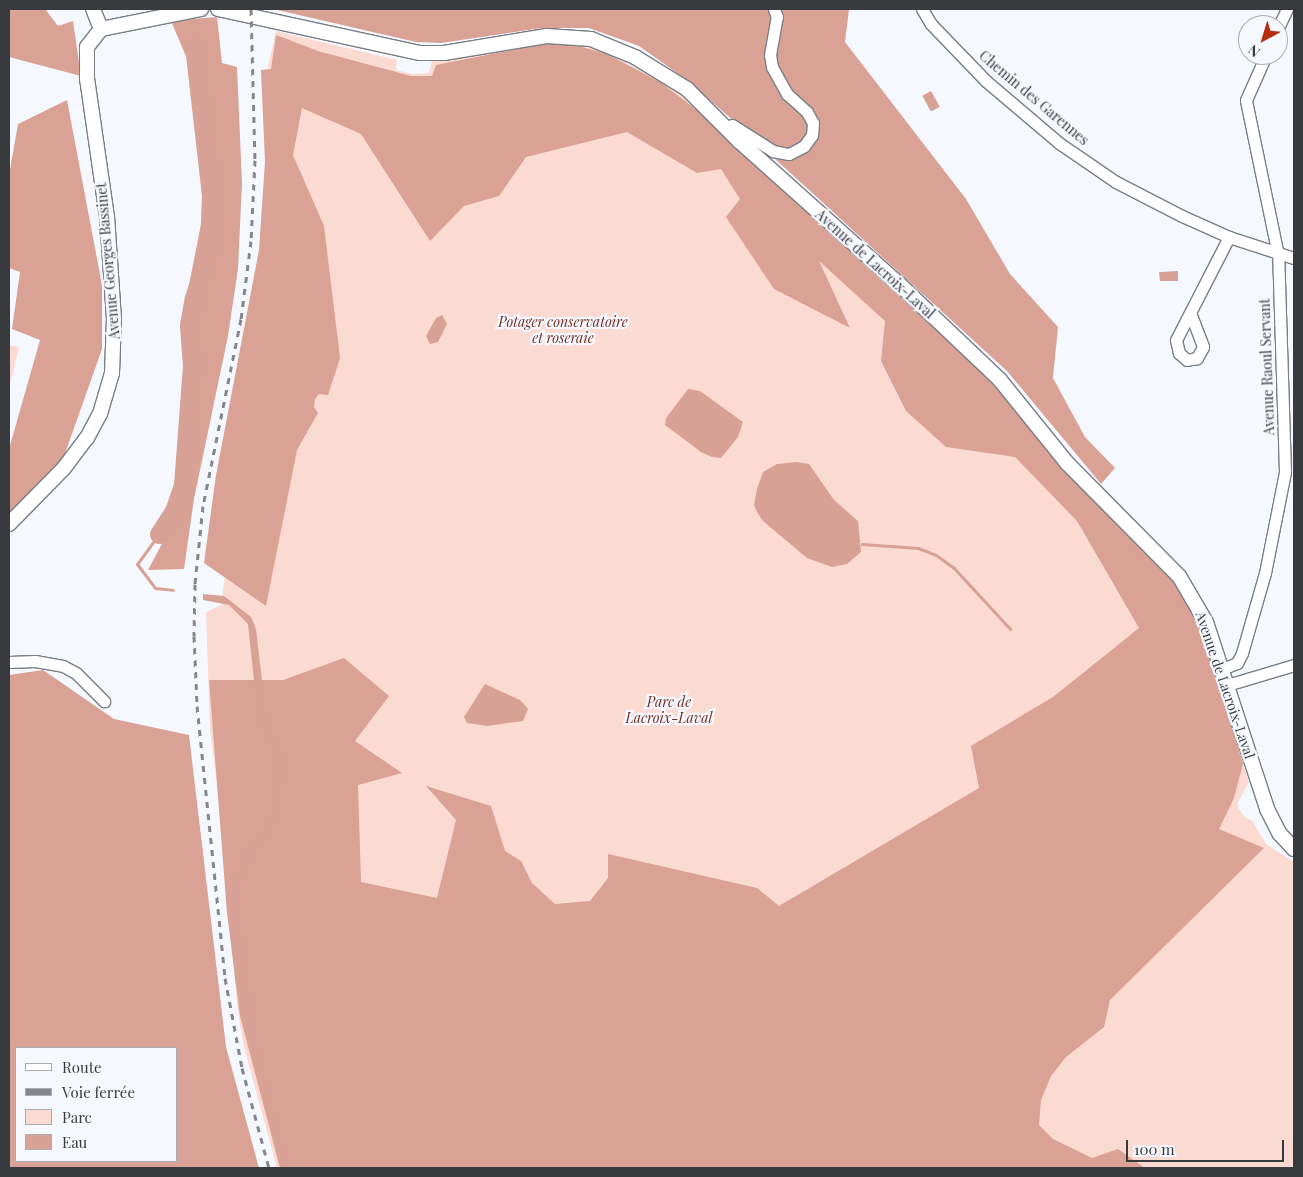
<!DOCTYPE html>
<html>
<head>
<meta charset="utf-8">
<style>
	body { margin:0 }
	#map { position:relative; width:1303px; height:1177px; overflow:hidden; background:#f5f8fe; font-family:"Playfair Display",serif }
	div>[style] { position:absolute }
	.green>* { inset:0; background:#fbdad2 }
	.forest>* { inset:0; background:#d9a295 }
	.water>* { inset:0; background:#d8a195; transform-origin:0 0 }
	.stream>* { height:3px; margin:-1.5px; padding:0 1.5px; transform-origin:1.5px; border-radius:1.5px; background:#d8a195 }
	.river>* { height:19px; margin:-9.5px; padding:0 9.5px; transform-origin:9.5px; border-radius:9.5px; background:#d8a195 }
	.roads { filter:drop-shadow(1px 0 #787e86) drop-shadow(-1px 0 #787e86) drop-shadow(0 1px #787e86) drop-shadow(0 -1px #787e86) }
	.minor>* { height:11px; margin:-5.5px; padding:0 5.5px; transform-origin:5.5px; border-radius:5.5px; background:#fff }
	.tertiary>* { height:14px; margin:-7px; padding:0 7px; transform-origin:7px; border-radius:7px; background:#fff }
	.rail>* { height:3px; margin-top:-1.5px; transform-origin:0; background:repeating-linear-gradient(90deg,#84868b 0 6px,transparent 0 12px) }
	span { translate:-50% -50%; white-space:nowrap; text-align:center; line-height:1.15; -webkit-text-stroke:4.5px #f5f8fe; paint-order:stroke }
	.street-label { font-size:14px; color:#383a3e }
	.park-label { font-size:14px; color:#733022; font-style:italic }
	.frame { position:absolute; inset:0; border:10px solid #383a3e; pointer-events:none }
	.legend { position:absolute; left:15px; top:1047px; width:162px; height:115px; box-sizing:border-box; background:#f5f8fe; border:1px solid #a9acb1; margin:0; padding:6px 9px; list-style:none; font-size:15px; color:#383a3e }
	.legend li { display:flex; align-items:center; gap:10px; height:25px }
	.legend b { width:25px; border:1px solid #a9acb1 }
	.north { position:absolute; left:1238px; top:15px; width:50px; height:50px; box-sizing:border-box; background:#f5f8fe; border:1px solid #a9acb1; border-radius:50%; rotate:219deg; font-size:14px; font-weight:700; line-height:20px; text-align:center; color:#383a3e }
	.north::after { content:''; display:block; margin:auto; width:18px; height:22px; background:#b82d0b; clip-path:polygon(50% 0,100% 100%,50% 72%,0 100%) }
	.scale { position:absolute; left:1126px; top:1140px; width:158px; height:22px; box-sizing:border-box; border:2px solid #383a3e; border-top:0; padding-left:6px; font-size:15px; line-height:18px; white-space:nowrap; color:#383a3e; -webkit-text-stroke:4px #f5f8fe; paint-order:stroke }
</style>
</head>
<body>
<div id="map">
	<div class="green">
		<div style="clip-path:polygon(276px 31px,397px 60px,396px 70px,412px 74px,429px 73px,432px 61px,548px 42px,578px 44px,607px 52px,680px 92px,927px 318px,1006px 396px,1198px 621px,1249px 782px,1238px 802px,1238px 808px,1246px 818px,1252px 820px,1266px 844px,1294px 862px,1294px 1168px,277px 1168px,243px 1043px,237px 1004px,231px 937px,231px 892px,210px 730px,206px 612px,221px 605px,281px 156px,268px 66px)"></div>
		<div style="clip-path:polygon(9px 345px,19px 347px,9px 389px)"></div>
	</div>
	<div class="forest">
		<div style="clip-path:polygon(9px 9px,45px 9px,58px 26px,73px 21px,81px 76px,9px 57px)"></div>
		<div style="clip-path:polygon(273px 9px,849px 9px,845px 42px,966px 199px,1010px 274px,1058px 327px,1053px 378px,1085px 437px,1115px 468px,1101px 484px,1007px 371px,728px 116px,687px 80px,639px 46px,589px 28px,542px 28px,441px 43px,416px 42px)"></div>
		<div style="clip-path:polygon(217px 17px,222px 63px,237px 67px,242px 183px,238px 269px,228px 336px,194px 499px,184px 569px,148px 570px,187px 497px,197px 359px,187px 295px,208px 189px,194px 75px,171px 21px)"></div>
		<div style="clip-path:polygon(276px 35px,318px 51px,411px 76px,432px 76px,436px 65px,549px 43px,578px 46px,607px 54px,660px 82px,698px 111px,1011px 398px,1179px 582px,1198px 614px,1243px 764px,1234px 798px,1219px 829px,1264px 848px,1110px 1000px,1104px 1027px,1066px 1057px,1051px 1076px,1041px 1100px,1039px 1125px,1053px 1139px,1092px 1158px,1118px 1149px,1145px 1168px,280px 1168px,240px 1016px,227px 913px,209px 680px,283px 680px,344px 658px,389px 696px,355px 741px,402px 773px,358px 785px,361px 882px,437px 898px,456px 820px,426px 786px,491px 806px,505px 851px,521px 861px,532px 883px,555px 904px,590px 901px,608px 878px,608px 854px,757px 888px,779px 906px,979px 788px,971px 746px,1053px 697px,1139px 628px,1077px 521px,1015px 457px,946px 447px,906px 411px,881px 361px,885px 321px,819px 261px,850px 328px,774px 289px,726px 217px,740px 199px,721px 169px,697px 173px,627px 132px,526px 157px,499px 196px,464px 206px,430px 241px,361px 134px,302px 108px,293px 155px,324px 226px,340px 358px,328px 395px,319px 394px,315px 399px,314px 407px,318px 413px,297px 450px,266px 606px,204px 563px,216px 475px,259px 250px,265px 162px,261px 70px,271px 69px)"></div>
		<div style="clip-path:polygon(67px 100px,102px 285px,102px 349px,62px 462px,9px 519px,9px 449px,40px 340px,12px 329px,20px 272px,9px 268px,9px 175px,18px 124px)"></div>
		<div style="clip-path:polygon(evenodd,43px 670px,114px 719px,189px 735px,226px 1047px,259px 1168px,9px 1168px,9px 675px,43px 670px,176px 1048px,176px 1161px,16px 1161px,16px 1048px,176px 1048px)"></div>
	</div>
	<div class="water">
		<div style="left:931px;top:91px;width:18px;height:10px;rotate:61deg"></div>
		<div style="clip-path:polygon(1178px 271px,1178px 281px,1160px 281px,1159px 272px)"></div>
		<div style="clip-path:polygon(442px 315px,447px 324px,438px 342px,430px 344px,426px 336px,436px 318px)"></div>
		<div style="clip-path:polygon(688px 389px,700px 391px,743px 422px,738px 437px,721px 458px,712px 457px,701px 452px,665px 425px,666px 418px)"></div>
		<div style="clip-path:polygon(797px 462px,809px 464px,834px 500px,858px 521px,861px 552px,847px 564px,832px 567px,807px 558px,763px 521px,757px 512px,754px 505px,757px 489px,763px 472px,777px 464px)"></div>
		<div style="clip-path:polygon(203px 594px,224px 596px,251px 617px,256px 629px,266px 715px,284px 758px,278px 821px,257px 848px,236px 896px,255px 1037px,279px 1139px,291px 1168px,284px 1168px,274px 1139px,236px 985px,231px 937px,231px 892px,249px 843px,265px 830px,270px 821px,277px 761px,258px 718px,248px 624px,229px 605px,203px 600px)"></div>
		<div style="clip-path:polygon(485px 684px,520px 700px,528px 709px,523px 721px,487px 726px,467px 723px,464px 717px)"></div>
	</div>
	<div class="stream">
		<div style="left:159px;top:534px;width:37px;rotate:126deg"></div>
		<div style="left:137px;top:564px;width:30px;rotate:53deg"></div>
		<div style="left:155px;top:588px;width:18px;rotate:6deg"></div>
		<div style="left:862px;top:544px;width:56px;rotate:4.1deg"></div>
		<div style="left:918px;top:548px;width:19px;rotate:21deg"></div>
		<div style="left:936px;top:555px;width:22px;rotate:36deg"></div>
		<div style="left:954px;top:568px;width:83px;rotate:47.4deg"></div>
	</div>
	<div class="river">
		<div style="left:159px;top:534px;width:27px;rotate:-57deg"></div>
		<div style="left:174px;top:511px;width:28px;rotate:-71deg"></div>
		<div style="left:183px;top:485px;width:119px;rotate:-85.7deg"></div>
		<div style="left:192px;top:366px;width:41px;rotate:-94.2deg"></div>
		<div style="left:189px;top:325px;width:27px;rotate:-80deg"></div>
		<div style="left:194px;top:298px;width:51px;rotate:-73deg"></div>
		<div style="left:209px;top:249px;width:54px;rotate:-87.9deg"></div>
		<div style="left:211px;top:195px;width:150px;rotate:-96.5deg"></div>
	</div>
	<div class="roads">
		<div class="minor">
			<div style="left:922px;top:9px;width:17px;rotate:59deg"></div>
			<div style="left:931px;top:24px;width:79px;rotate:46deg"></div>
			<div style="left:986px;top:81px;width:96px;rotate:40.3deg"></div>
			<div style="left:1059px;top:143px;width:69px;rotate:34.4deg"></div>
			<div style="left:1116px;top:182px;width:74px;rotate:27.3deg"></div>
			<div style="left:1182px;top:216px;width:51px;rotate:24.1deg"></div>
			<div style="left:1229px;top:237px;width:68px;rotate:17.9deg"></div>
			<div style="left:1278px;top:28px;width:21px;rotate:-65deg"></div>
			<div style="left:728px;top:130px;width:6px;rotate:-51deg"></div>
			<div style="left:732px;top:125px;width:49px;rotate:32.4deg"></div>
			<div style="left:773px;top:151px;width:16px;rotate:11deg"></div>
			<div style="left:789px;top:154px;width:17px;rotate:-28deg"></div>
			<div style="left:804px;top:146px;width:14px;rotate:-54deg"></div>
			<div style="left:812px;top:135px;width:12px;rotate:-85deg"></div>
			<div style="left:813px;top:123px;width:13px;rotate:-119deg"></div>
			<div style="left:807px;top:112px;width:27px;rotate:-138deg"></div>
			<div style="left:787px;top:94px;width:31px;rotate:-119deg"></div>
			<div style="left:772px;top:67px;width:12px;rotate:-99deg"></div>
			<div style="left:770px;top:55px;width:39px;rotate:-80deg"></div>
			<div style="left:777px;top:17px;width:9px;rotate:-111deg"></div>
			<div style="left:1191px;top:315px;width:34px;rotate:69deg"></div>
			<div style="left:1203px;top:347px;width:13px;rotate:119deg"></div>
			<div style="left:1197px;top:358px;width:10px;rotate:169deg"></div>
			<div style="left:1187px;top:360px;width:11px;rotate:-139deg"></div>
			<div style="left:1179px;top:353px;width:13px;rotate:-103deg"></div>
			<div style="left:1176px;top:340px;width:116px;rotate:-62.8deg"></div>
			<div style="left:9px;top:662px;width:26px;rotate:-2deg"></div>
			<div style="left:35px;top:661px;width:28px;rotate:10deg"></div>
			<div style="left:63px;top:666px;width:15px;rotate:28deg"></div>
			<div style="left:76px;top:673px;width:40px;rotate:45deg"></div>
			<div style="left:1222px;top:669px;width:16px;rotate:-22deg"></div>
			<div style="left:1237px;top:663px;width:11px;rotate:-63deg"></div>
			<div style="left:1242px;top:653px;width:83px;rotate:-74deg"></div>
			<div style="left:1265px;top:573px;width:103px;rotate:-78.8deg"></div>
			<div style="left:1285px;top:472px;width:217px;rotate:-91.8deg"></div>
			<div style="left:1278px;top:255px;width:158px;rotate:-101.7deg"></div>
			<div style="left:1246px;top:100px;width:49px;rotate:-66deg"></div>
			<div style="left:1227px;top:685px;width:70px;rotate:-16.6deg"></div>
		</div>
		<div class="tertiary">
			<div style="left:93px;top:9px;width:22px;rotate:68deg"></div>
			<div style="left:218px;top:9px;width:207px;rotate:12.3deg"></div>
			<div style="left:420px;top:53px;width:24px"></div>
			<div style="left:444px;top:53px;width:104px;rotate:-9.4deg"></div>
			<div style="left:547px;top:36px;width:44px;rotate:3.9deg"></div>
			<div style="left:591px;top:39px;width:48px;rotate:22.2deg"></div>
			<div style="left:635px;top:57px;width:61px;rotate:31.6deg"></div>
			<div style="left:687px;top:89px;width:74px;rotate:45deg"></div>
			<div style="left:739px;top:141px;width:215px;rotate:41.8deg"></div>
			<div style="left:899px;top:284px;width:139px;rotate:43.5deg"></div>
			<div style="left:1000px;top:380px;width:107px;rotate:51.1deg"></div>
			<div style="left:1067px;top:463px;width:159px;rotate:45.3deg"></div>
			<div style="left:1179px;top:576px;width:53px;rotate:59.6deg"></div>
			<div style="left:1206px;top:622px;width:197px;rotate:71.9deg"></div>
			<div style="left:1267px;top:809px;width:28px;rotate:63deg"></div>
			<div style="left:1280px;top:834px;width:21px;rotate:47deg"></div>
			<div style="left:9px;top:524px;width:78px;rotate:-45.5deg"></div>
			<div style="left:64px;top:468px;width:38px;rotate:-53deg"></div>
			<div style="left:87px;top:438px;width:27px;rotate:-62deg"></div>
			<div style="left:100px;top:414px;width:43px;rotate:-73.7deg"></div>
			<div style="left:112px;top:373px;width:54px;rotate:-87.9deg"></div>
			<div style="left:114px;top:319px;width:102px;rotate:-93.9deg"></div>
			<div style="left:107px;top:217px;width:139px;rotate:-98.2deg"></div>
			<div style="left:87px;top:79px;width:32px;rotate:-90deg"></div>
			<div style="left:87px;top:47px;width:23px;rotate:-52deg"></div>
			<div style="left:101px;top:29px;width:102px;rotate:-11.3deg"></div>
		</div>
	</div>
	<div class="rail">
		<div style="left:251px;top:9px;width:151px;rotate:88.5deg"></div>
		<div style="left:255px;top:160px;width:81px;rotate:92.8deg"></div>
		<div style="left:251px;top:241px;width:79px;rotate:97.3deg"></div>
		<div style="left:241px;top:319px;width:191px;rotate:101.5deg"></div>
		<div style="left:203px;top:506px;width:78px;rotate:95.9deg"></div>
		<div style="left:195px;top:584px;width:52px;rotate:91.1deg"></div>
		<div style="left:194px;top:636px;width:70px;rotate:87.5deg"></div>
		<div style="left:197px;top:706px;width:273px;rotate:84.1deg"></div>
		<div style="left:225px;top:978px;width:92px;rotate:79.3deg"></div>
		<div style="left:242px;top:1068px;width:104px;rotate:74.9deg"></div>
	</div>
	<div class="street-label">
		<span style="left:1034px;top:98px;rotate:40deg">Chemin des Garennes</span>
		<span style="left:108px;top:261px;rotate:-95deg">Avenue Georges Bassinet</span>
		<span style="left:875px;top:264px;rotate:42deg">Avenue de Lacroix-Laval</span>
		<span style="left:1267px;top:367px;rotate:-92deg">Avenue Raoul Servant</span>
		<span style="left:1225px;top:685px;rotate:71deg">Avenue de Lacroix-Laval</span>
	</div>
	<div class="park-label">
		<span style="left:563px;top:330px">Potager conservatoire<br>et roseraie</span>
		<span style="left:669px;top:710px">Parc de<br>Lacroix-Laval</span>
	</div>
	<div class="frame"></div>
	<ul class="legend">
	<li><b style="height:6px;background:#fff"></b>Route</li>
	<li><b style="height:6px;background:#84868b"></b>Voie ferrée</li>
	<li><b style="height:14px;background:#fbdad2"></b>Parc</li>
	<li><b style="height:14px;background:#d8a195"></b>Eau</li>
	</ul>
	<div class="north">N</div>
	<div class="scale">100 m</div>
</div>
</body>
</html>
